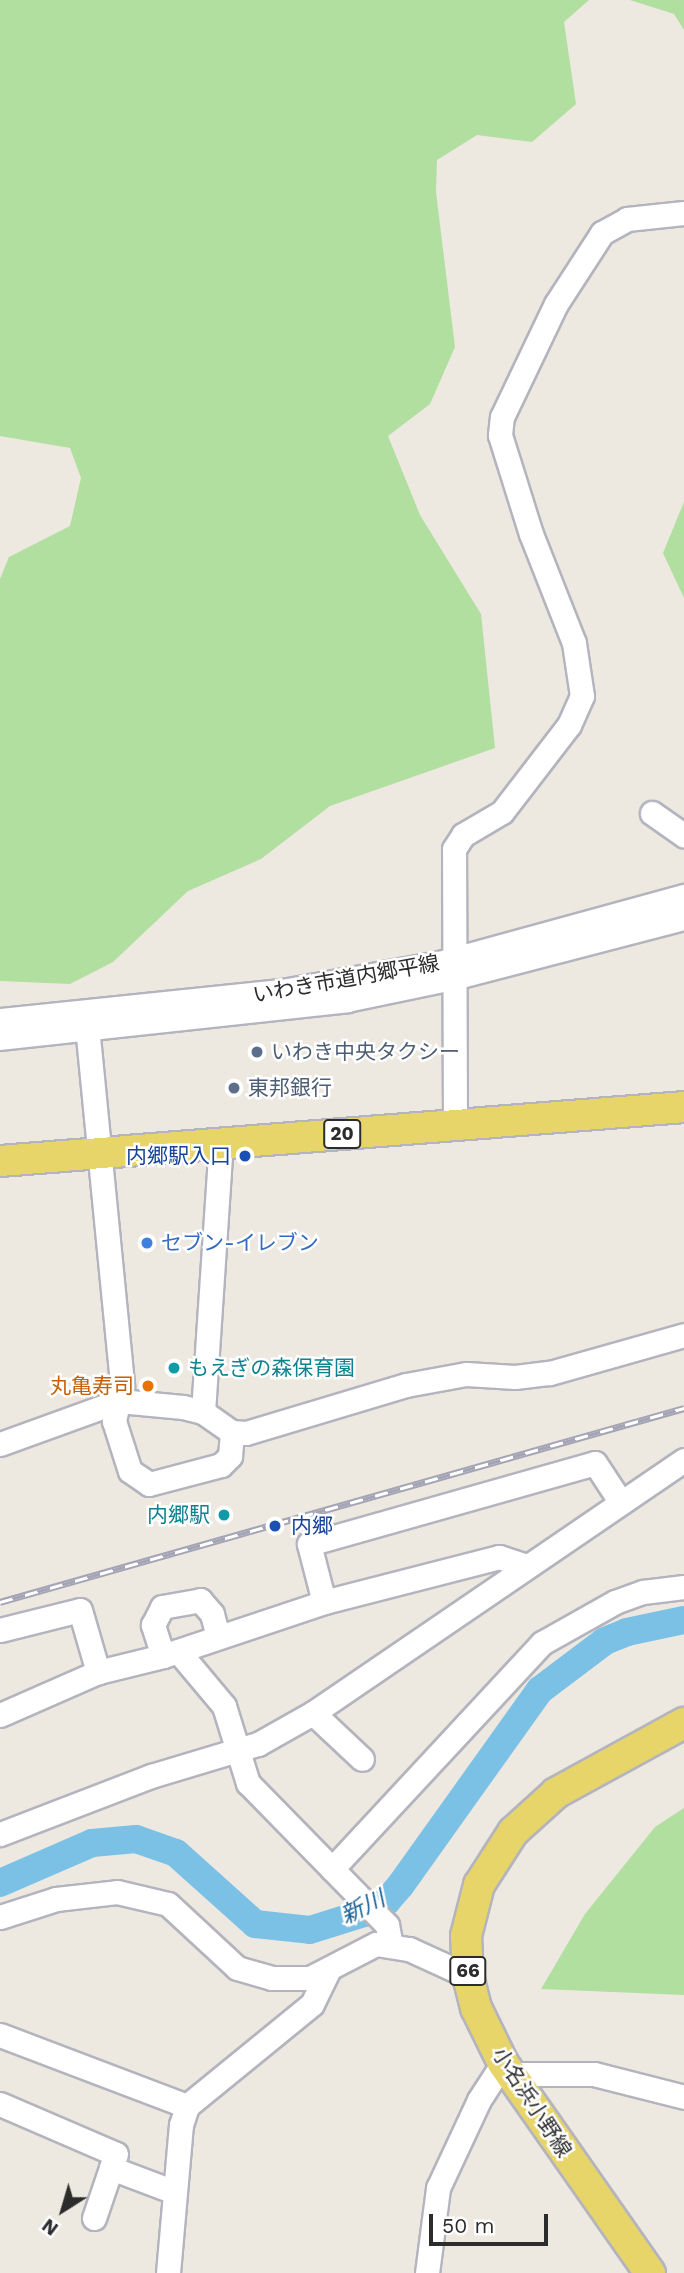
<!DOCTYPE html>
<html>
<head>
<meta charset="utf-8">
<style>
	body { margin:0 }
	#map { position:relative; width:684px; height:2273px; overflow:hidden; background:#ede8e0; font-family:"Work Sans","Noto Sans JP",sans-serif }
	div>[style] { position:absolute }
	.green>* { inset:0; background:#b0dfa0 }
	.river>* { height:28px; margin:-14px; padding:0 14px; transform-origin:14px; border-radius:14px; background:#7bc1e6 }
	.roads { filter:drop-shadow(2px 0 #b3b4be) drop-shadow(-2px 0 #b3b4be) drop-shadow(0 2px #b3b4be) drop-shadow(0 -2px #b3b4be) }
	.minor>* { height:23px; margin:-11.5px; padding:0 11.5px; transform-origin:11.5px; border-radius:11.5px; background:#fff }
	.major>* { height:30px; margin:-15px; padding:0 15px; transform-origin:15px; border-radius:15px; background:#e7d56a }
	.rail>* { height:7px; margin-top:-3.5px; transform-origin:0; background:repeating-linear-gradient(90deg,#fff 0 13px,#a3a4b5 0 26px); box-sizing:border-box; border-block:2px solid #a3a4b5 }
	.dots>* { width:19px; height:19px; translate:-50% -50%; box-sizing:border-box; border:4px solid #fff; border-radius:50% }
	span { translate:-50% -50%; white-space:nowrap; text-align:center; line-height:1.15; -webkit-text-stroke:5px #fff; paint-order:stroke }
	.shield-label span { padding:2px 5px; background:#fff; border:2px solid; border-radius:5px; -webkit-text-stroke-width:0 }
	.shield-label { font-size:19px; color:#2c2c2c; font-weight:700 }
	.street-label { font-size:21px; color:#2c2c2c }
	.service-label { font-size:21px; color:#4e5e75 }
	.left { translate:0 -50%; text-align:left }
	.transit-label { font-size:21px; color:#164399 }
	.right { translate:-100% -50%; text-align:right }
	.shop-label { font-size:21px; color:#366cbe }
	.culture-label { font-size:21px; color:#0d838f }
	.food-label { font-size:21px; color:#c56008 }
	.water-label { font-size:23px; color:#175f95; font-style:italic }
	.north { position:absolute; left:28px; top:2175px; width:70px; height:70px; -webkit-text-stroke:5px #fff; paint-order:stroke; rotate:217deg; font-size:19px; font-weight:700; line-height:28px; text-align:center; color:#2c2c2c }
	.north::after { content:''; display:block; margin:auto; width:24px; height:32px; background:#2c2c2c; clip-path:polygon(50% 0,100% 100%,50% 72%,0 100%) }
	.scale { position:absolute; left:429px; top:2214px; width:119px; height:32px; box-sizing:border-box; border:4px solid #2c2c2c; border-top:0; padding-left:9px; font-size:21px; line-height:24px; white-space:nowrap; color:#2c2c2c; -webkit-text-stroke:5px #fff; paint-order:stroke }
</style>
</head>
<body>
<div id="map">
	<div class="green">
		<div style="clip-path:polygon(0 0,589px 0,564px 22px,576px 104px,532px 142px,477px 135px,437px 160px,436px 192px,455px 347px,430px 404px,388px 436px,420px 515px,481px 614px,495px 748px,330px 806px,261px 859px,188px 891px,113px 962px,70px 984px,0 981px,0 579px,9px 557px,70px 526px,81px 478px,70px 448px,0 436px)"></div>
		<div style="clip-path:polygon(630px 0,684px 0,684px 30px,674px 14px)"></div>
		<div style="clip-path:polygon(684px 502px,684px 598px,663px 553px)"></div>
		<div style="clip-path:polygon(684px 1808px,684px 1995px,541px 1989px,585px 1914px,655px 1827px)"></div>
	</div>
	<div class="river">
		<div style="left:0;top:1883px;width:100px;rotate:-23.5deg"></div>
		<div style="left:92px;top:1843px;width:44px;rotate:-5.2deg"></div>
		<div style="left:136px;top:1839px;width:42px;rotate:19.3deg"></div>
		<div style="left:176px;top:1853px;width:106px;rotate:41.9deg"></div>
		<div style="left:255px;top:1924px;width:55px;rotate:6.2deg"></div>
		<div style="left:310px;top:1930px;width:57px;rotate:-17.5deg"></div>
		<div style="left:364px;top:1913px;width:25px;rotate:-27deg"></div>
		<div style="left:386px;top:1902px;width:21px;rotate:-49deg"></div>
		<div style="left:400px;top:1886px;width:241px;rotate:-54.5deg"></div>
		<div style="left:540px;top:1690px;width:81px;rotate:-37deg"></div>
		<div style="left:605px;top:1641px;width:24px;rotate:-22deg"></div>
		<div style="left:627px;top:1632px;width:58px;rotate:-11.9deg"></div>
	</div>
	<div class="roads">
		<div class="minor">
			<div style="left:652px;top:813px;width:39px;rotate:35deg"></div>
			<div style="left:86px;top:1016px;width:372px;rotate:84.4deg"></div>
			<div style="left:122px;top:1386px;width:36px;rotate:103deg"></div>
			<div style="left:114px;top:1421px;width:52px;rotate:72.3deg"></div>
			<div style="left:130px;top:1471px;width:23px;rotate:34deg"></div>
			<div style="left:149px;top:1484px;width:74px;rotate:-14.8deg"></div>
			<div style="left:221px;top:1465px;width:13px;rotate:-45deg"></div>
			<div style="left:230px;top:1456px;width:24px;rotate:-85deg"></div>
			<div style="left:0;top:1020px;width:283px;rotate:-5.9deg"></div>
			<div style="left:282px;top:991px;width:159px;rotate:-10.1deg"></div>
			<div style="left:439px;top:963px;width:254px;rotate:-15.3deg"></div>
			<div style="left:0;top:1038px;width:349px;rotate:-6.2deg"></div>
			<div style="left:347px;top:1000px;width:112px;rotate:-11.8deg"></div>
			<div style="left:457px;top:977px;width:235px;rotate:-14.6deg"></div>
			<div style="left:455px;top:1124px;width:275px;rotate:-90.2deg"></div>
			<div style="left:454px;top:849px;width:17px;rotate:-57deg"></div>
			<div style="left:463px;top:835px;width:45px;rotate:-30.5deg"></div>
			<div style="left:502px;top:812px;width:110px;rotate:-52.4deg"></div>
			<div style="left:569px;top:725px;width:32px;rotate:-66deg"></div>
			<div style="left:582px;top:696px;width:54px;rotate:-98.6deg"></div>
			<div style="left:574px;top:643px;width:117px;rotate:-111.5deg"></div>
			<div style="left:531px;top:534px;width:104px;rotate:-107.4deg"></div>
			<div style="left:500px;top:435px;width:18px;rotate:-84deg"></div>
			<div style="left:502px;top:417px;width:125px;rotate:-64.5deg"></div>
			<div style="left:556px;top:304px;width:85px;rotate:-57.1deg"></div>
			<div style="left:602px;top:233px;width:29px;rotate:-29deg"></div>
			<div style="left:627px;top:219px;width:57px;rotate:-6deg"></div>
			<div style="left:203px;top:1412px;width:269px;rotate:-86.2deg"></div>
			<div style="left:0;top:1444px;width:127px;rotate:-19.9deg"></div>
			<div style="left:119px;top:1401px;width:64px;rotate:5.4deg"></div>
			<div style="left:183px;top:1407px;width:21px;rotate:14deg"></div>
			<div style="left:203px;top:1412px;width:35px;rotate:35deg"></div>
			<div style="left:232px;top:1432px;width:14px;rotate:4deg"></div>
			<div style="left:246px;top:1433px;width:167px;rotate:-16.7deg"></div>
			<div style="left:406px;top:1385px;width:61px;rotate:-10.4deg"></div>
			<div style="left:466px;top:1374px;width:49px;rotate:3.5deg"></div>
			<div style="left:515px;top:1377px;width:35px;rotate:-7deg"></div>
			<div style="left:550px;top:1373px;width:139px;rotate:-15.8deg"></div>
			<div style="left:324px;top:1602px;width:60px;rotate:-104.5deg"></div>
			<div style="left:309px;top:1544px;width:297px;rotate:-15.8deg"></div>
			<div style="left:595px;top:1463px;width:45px;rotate:56.7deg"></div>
			<div style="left:0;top:1630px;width:82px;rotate:-14deg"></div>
			<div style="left:80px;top:1610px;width:65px;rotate:73.8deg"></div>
			<div style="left:178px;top:1651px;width:72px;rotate:50.1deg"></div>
			<div style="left:224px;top:1706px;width:81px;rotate:72.7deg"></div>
			<div style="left:248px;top:1783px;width:199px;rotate:45.6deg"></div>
			<div style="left:387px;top:1925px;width:20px;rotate:79deg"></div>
			<div style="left:163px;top:1656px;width:33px;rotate:-108deg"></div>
			<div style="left:153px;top:1625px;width:20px;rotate:-63deg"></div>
			<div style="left:162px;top:1607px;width:39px;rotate:-10deg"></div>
			<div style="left:200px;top:1600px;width:18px;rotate:49deg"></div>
			<div style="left:212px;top:1614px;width:24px;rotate:75deg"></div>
			<div style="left:313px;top:1713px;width:67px;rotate:43.2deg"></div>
			<div style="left:0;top:1715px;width:107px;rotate:-23.7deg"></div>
			<div style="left:98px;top:1672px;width:67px;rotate:-13.8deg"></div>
			<div style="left:163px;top:1656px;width:170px;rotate:-18.5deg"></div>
			<div style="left:324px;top:1602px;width:181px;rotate:-14.4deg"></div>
			<div style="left:499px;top:1557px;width:29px;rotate:18deg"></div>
			<div style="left:0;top:1834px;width:162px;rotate:-21deg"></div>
			<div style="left:151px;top:1776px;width:112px;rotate:-16.7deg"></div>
			<div style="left:258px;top:1744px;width:63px;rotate:-29.4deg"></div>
			<div style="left:313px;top:1713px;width:449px;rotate:-34.3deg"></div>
			<div style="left:332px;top:1869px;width:309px;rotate:-47.1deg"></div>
			<div style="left:542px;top:1643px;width:84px;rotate:-29.3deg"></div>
			<div style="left:615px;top:1602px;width:30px;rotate:-20deg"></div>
			<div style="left:643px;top:1592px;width:41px;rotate:-7deg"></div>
			<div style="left:0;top:1917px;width:59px;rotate:-17.8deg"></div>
			<div style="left:56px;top:1899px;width:61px;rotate:-6.5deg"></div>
			<div style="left:117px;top:1892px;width:52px;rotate:13.2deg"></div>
			<div style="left:168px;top:1904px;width:94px;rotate:42.8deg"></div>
			<div style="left:237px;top:1968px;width:36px;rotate:16deg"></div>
			<div style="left:272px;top:1978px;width:38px"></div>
			<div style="left:310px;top:1978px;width:74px;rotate:-27.3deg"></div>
			<div style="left:376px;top:1944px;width:33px;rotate:9deg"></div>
			<div style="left:409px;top:1949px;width:65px;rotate:24.6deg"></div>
			<div style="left:0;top:2035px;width:200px;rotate:20.8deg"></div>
			<div style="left:509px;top:2074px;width:85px"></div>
			<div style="left:594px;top:2074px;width:93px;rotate:14.3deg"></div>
			<div style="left:0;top:2104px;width:126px;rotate:23.3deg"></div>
			<div style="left:116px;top:2154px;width:15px;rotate:110deg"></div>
			<div style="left:111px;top:2168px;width:68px;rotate:20.6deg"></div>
			<div style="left:94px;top:2218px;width:56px;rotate:-71.2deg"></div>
			<div style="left:168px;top:2273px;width:149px;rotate:-85deg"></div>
			<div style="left:181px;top:2125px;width:20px;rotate:-72deg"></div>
			<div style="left:187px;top:2106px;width:161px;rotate:-39.2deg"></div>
			<div style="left:312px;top:2004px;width:39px;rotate:-64deg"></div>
			<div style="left:427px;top:2273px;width:86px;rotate:-82.6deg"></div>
			<div style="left:438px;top:2188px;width:97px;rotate:-65deg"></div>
			<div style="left:479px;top:2100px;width:44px;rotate:-57deg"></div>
		</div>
		<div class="major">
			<div style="left:0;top:1161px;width:686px;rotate:-4.51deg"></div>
			<div style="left:650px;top:2273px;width:256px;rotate:-125deg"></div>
			<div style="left:503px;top:2063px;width:61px;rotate:-116.1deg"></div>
			<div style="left:476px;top:2008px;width:33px;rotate:-104deg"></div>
			<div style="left:468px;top:1976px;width:40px;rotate:-92.9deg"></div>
			<div style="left:466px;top:1936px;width:53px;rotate:-75.7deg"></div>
			<div style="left:479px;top:1885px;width:63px;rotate:-57.3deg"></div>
			<div style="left:513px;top:1832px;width:58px;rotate:-42.2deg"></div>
			<div style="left:556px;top:1793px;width:146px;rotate:-28.7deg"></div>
		</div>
	</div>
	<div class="rail">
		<div style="left:0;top:1602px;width:711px;rotate:-15.83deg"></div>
	</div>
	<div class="dots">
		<div style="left:257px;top:1052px;background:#5c6f8a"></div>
		<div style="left:234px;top:1088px;background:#5c6f8a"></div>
		<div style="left:245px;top:1156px;background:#1a4fb4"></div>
		<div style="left:147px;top:1243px;background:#3f7fe0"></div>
		<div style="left:174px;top:1368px;background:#0f9aa8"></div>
		<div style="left:148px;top:1386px;background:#e8710a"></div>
		<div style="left:224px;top:1515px;background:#0f9aa8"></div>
		<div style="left:275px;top:1526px;background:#1a4fb4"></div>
	</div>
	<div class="shield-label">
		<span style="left:342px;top:1134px">20</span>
		<span style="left:468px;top:1971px">66</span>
	</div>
	<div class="street-label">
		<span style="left:346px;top:979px;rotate:-10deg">いわき市道内郷平線</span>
		<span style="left:532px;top:2102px;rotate:57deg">小名浜小野線</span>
	</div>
	<div class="service-label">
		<span class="left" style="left:271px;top:1052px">いわき中央タクシー</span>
		<span class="left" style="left:248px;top:1088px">東邦銀行</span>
	</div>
	<div class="transit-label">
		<span class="right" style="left:231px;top:1156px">内郷駅入口</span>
		<span class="left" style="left:291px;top:1526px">内郷</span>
	</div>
	<div class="shop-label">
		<span class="left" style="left:161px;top:1243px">セブン-イレブン</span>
	</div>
	<div class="culture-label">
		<span class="left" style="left:188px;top:1368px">もえぎの森保育園</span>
		<span class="right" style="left:210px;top:1515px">内郷駅</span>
	</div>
	<div class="food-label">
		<span class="right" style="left:134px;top:1386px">丸亀寿司</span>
	</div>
	<div class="water-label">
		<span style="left:363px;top:1908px;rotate:-26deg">新川</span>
	</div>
	<div class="north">N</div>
	<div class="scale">50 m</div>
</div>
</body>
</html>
